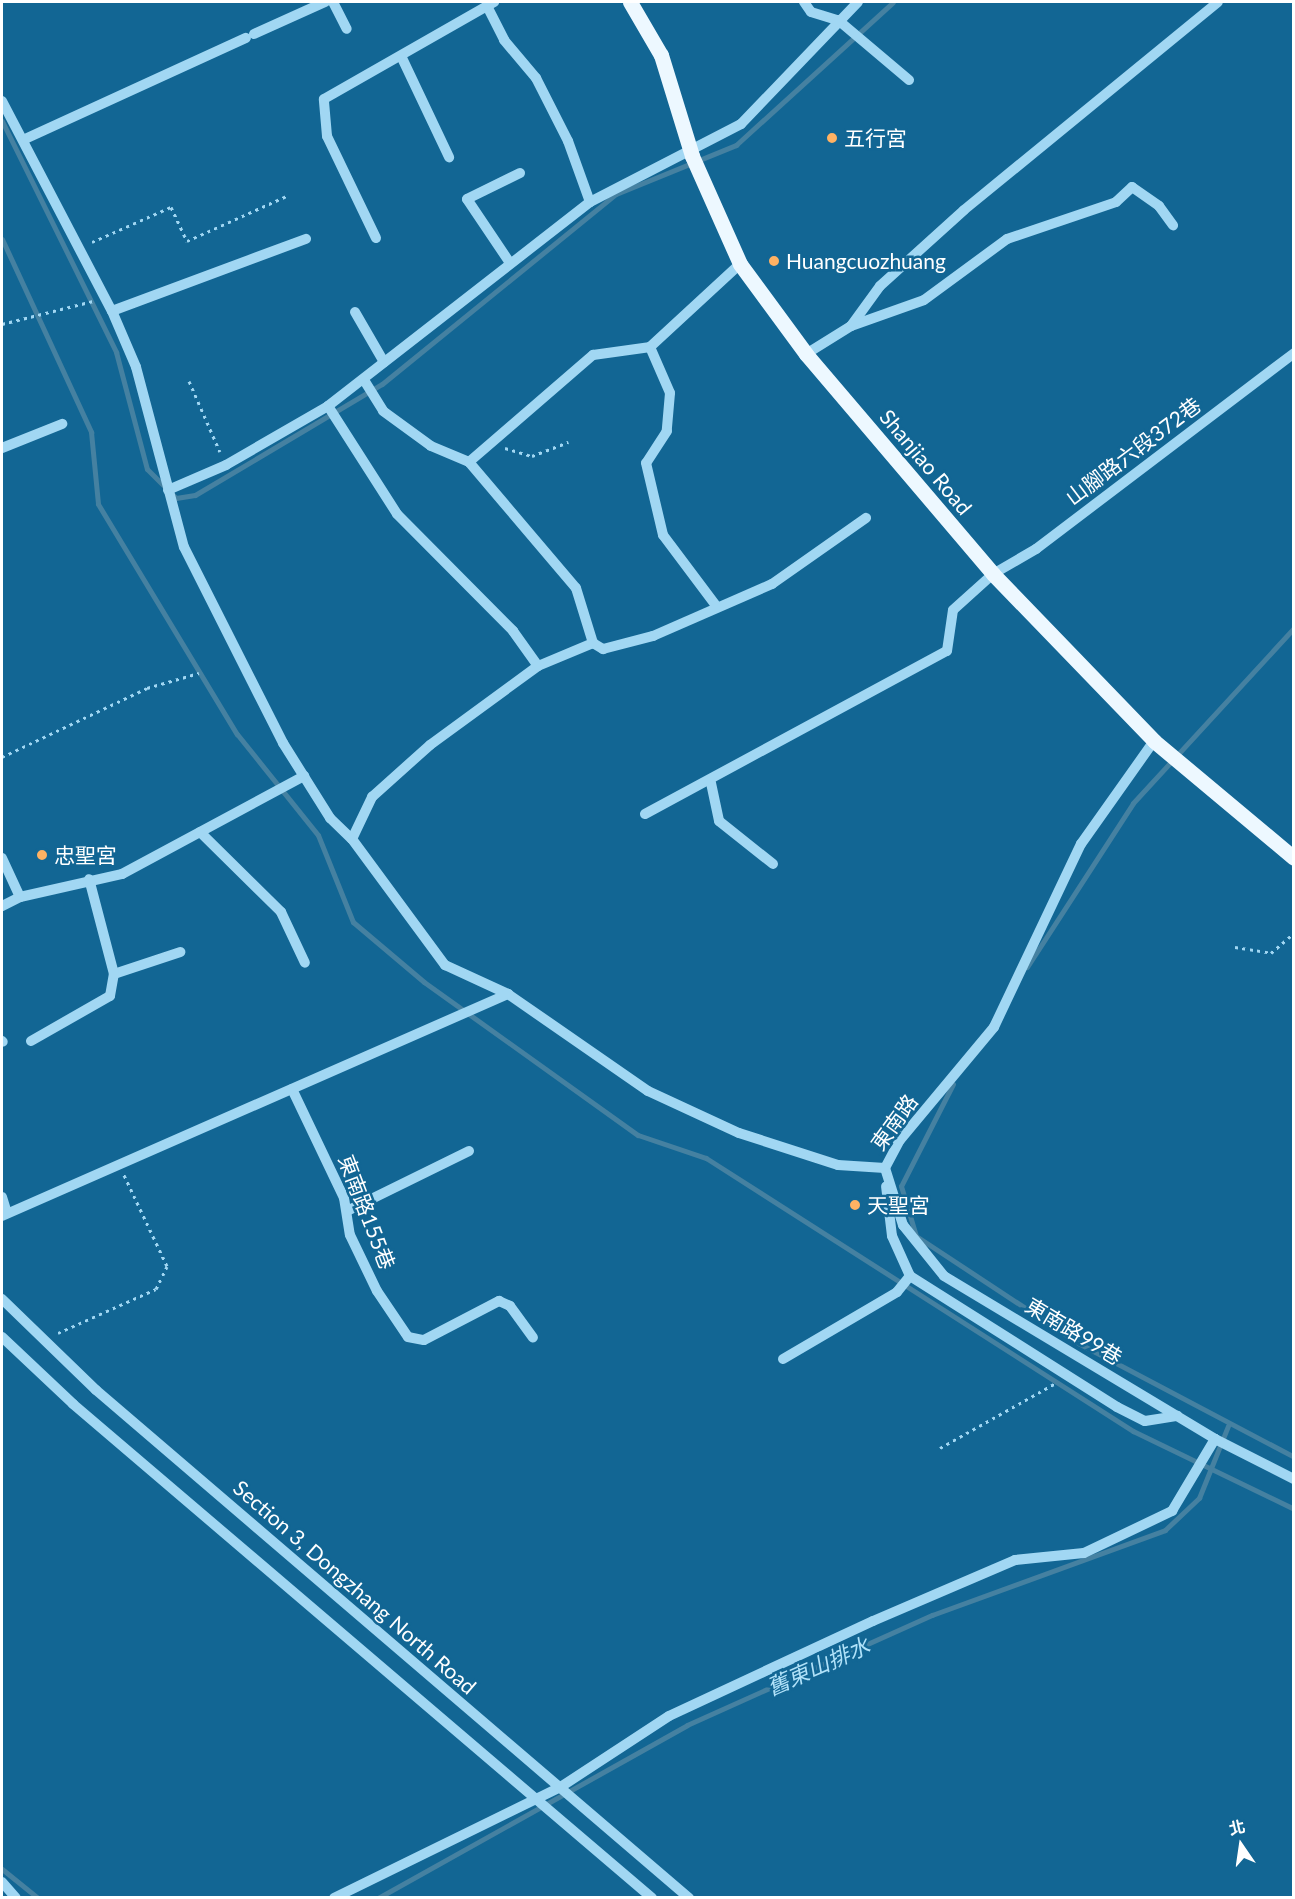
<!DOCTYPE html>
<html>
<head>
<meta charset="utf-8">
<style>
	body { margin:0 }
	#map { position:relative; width:1295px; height:1899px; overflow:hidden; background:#126694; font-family:Lato,"Noto Sans TC",sans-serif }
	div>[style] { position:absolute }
	.stream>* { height:5px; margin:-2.5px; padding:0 2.5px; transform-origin:2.5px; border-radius:2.5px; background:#4581a1 }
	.path>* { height:3px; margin-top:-1.5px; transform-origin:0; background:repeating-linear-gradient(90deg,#a1d7f3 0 3px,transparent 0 7.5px) }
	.minor>* { height:10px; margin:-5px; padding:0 5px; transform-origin:5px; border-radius:5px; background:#a1d7f3 }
	.major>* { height:15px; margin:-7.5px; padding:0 7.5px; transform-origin:7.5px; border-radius:7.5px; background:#edf8ff }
	.dots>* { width:16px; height:16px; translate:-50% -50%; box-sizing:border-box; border:3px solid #126694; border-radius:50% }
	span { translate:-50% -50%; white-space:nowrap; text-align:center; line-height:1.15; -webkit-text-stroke:5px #126694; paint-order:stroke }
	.poi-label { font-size:21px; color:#fff }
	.left { translate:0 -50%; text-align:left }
	.street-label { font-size:21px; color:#fff }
	.water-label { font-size:22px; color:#b1e2f9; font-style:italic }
	.frame { position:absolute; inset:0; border:3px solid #fff; pointer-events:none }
	.north { position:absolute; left:1211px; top:1815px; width:60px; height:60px; -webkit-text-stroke:4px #126694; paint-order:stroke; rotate:347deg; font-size:16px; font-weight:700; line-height:24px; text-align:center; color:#fff }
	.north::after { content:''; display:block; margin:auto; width:21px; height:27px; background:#fff; clip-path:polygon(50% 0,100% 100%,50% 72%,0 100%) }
</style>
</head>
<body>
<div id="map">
	<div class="stream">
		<div style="left:2px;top:121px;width:258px;rotate:63.7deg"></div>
		<div style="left:116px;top:352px;width:121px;rotate:75.2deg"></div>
		<div style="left:147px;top:469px;width:41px;rotate:45deg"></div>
		<div style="left:176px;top:498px;width:19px;rotate:-9deg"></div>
		<div style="left:195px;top:495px;width:217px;rotate:-30.7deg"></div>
		<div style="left:382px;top:384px;width:301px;rotate:-39.1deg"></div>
		<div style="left:616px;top:194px;width:130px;rotate:-22.2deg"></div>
		<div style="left:736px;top:145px;width:212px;rotate:-42.3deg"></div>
		<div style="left:2px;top:239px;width:213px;rotate:65.2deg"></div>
		<div style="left:91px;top:432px;width:72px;rotate:84.4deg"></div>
		<div style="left:98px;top:504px;width:269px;rotate:58.9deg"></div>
		<div style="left:237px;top:734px;width:129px;rotate:51.3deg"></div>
		<div style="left:318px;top:835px;width:94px;rotate:68.1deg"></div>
		<div style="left:353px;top:922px;width:93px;rotate:40.2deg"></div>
		<div style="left:424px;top:982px;width:263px;rotate:35.6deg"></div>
		<div style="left:638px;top:1135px;width:72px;rotate:18.7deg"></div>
		<div style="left:706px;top:1158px;width:507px;rotate:32.59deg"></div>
		<div style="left:1133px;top:1431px;width:179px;rotate:25.8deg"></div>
		<div style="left:1027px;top:967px;width:195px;rotate:-57.1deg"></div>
		<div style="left:1133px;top:803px;width:238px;rotate:-47.4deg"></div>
		<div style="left:953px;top:1084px;width:114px;rotate:117deg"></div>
		<div style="left:901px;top:1186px;width:52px;rotate:73.3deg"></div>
		<div style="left:916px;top:1236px;width:196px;rotate:33.4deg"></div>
		<div style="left:1080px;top:1344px;width:242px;rotate:27.8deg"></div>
		<div style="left:2px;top:1869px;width:46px;rotate:38.9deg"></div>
		<div style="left:378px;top:1898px;width:354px;rotate:-29.2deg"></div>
		<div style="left:687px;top:1725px;width:269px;rotate:-24.2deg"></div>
		<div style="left:932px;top:1615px;width:248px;rotate:-20deg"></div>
		<div style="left:1165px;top:1530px;width:47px;rotate:-43.3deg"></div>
		<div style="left:1199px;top:1498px;width:78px;rotate:-68.1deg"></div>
	</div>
	<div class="path">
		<div style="left:92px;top:242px;width:86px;rotate:-23.9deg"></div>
		<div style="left:171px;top:207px;width:38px;rotate:65deg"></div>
		<div style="left:187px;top:241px;width:112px;rotate:-24.3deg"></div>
		<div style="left:2px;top:324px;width:94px;rotate:-14.2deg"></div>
		<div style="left:189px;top:381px;width:77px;rotate:66.4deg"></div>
		<div style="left:505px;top:448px;width:28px;rotate:17deg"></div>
		<div style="left:532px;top:456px;width:39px;rotate:-21deg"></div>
		<div style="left:2px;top:757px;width:161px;rotate:-25.4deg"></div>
		<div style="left:147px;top:688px;width:54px;rotate:-16.1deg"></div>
		<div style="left:1235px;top:947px;width:36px;rotate:9deg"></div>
		<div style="left:1271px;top:953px;width:30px;rotate:-41deg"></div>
		<div style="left:58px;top:1333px;width:107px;rotate:-24.2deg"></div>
		<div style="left:156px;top:1289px;width:25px;rotate:-64deg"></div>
		<div style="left:167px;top:1266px;width:101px;rotate:-115.3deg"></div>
		<div style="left:940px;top:1448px;width:133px;rotate:-29.3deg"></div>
	</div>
	<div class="minor">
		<div style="left:333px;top:2px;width:30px;rotate:63deg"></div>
		<div style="left:804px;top:2px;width:12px;rotate:55deg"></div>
		<div style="left:811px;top:12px;width:28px;rotate:17deg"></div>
		<div style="left:838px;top:20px;width:93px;rotate:40.2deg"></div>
		<div style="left:487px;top:6px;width:38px;rotate:63deg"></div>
		<div style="left:504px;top:40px;width:50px;rotate:49.9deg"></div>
		<div style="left:536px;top:78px;width:71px;rotate:63.1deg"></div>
		<div style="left:568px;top:141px;width:65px;rotate:70.2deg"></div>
		<div style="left:254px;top:34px;width:78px;rotate:-24.3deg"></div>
		<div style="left:402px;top:58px;width:110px;rotate:64.6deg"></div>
		<div style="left:2px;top:101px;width:237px;rotate:62.4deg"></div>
		<div style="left:112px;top:311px;width:61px;rotate:66.8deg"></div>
		<div style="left:136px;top:367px;width:186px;rotate:75.1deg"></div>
		<div style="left:184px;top:547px;width:220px;rotate:63.2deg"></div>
		<div style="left:283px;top:743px;width:89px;rotate:57.9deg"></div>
		<div style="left:330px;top:818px;width:30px;rotate:44deg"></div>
		<div style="left:352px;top:839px;width:157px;rotate:53.6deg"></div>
		<div style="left:445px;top:965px;width:69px;rotate:24.7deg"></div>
		<div style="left:508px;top:994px;width:170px;rotate:34.7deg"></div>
		<div style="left:648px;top:1091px;width:100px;rotate:24.8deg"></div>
		<div style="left:739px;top:1133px;width:104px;rotate:17.9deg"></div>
		<div style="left:838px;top:1165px;width:47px;rotate:3.7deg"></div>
		<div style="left:25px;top:139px;width:243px;rotate:-24.6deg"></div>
		<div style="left:376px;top:238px;width:113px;rotate:-115.7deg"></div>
		<div style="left:327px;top:136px;width:37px;rotate:-95deg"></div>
		<div style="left:324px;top:99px;width:196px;rotate:-29.7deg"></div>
		<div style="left:510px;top:263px;width:77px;rotate:-123.9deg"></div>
		<div style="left:467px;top:199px;width:59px;rotate:-26.1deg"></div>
		<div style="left:112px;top:311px;width:207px;rotate:-20.4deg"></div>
		<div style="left:355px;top:312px;width:58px;rotate:59.9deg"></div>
		<div style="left:851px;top:326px;width:77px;rotate:-19.6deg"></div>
		<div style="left:924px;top:300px;width:103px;rotate:-36.3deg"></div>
		<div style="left:1007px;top:239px;width:115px;rotate:-18.7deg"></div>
		<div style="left:1116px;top:202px;width:22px;rotate:-43deg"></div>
		<div style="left:1132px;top:187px;width:33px;rotate:35deg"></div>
		<div style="left:1159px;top:206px;width:24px;rotate:54deg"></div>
		<div style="left:650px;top:347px;width:50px;rotate:66.5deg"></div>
		<div style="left:670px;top:393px;width:38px;rotate:95deg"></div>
		<div style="left:667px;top:431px;width:38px;rotate:123deg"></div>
		<div style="left:646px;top:463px;width:74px;rotate:76.7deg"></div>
		<div style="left:663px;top:535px;width:90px;rotate:53.1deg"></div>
		<div style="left:806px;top:354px;width:53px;rotate:-31.9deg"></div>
		<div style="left:851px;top:326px;width:49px;rotate:-54.1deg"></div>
		<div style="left:880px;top:286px;width:113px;rotate:-42.1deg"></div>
		<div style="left:964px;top:210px;width:328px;rotate:-39.3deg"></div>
		<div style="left:364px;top:380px;width:36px;rotate:58deg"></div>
		<div style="left:383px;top:411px;width:59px;rotate:36.1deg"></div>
		<div style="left:431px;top:446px;width:41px;rotate:22.8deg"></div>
		<div style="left:469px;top:462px;width:165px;rotate:49.7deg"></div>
		<div style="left:576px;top:588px;width:58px;rotate:72.8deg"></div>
		<div style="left:328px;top:406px;width:128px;rotate:57.4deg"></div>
		<div style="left:397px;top:514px;width:165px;rotate:45.2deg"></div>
		<div style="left:513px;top:631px;width:43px;rotate:54.5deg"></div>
		<div style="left:2px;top:448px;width:65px;rotate:-21.8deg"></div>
		<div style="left:469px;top:462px;width:164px;rotate:-40.8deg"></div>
		<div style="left:593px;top:355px;width:58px;rotate:-8deg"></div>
		<div style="left:650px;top:347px;width:122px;rotate:-42.7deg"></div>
		<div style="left:168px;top:490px;width:63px;rotate:-23.3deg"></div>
		<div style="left:226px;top:465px;width:118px;rotate:-30deg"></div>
		<div style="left:328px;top:406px;width:332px;rotate:-37.9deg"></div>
		<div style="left:590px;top:202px;width:170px;rotate:-27.3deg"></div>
		<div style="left:741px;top:124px;width:169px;rotate:-46.2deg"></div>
		<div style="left:711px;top:783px;width:39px;rotate:78deg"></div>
		<div style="left:719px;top:821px;width:69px;rotate:38.5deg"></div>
		<div style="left:645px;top:814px;width:343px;rotate:-28.4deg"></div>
		<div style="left:947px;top:651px;width:41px;rotate:-81.7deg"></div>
		<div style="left:953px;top:610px;width:54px;rotate:-42deg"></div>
		<div style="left:993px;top:574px;width:50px;rotate:-30.2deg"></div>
		<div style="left:1036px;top:549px;width:324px;rotate:-37.2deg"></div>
		<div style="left:200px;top:832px;width:114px;rotate:44.6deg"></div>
		<div style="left:281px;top:912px;width:56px;rotate:64.8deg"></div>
		<div style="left:352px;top:839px;width:47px;rotate:-64.5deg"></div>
		<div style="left:372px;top:797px;width:78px;rotate:-41.9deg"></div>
		<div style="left:430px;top:745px;width:134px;rotate:-36.2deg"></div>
		<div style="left:538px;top:666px;width:60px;rotate:-22.7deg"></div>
		<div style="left:593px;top:643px;width:12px;rotate:31deg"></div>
		<div style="left:603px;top:649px;width:52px;rotate:-14.6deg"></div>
		<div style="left:653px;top:636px;width:130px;rotate:-23.6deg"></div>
		<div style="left:772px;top:584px;width:115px;rotate:-35.1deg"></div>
		<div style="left:2px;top:858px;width:43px;rotate:65.2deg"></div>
		<div style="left:20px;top:897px;width:20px;rotate:153deg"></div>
		<div style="left:20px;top:897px;width:105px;rotate:-12.7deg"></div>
		<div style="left:122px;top:874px;width:207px;rotate:-28.3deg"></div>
		<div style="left:114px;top:974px;width:70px;rotate:-18.4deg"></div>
		<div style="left:2px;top:1041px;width:1px;rotate:45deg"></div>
		<div style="left:31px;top:1041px;width:91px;rotate:-29.7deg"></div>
		<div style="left:110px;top:996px;width:22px;rotate:-80deg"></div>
		<div style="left:114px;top:974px;width:98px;rotate:-104.7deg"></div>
		<div style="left:292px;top:1089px;width:121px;rotate:64.5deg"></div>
		<div style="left:344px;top:1198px;width:37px;rotate:81deg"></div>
		<div style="left:350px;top:1235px;width:62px;rotate:64.3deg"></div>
		<div style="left:377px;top:1291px;width:55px;rotate:56deg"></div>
		<div style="left:408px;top:1337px;width:16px;rotate:11deg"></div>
		<div style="left:424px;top:1340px;width:85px;rotate:-27.5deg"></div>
		<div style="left:499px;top:1301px;width:12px;rotate:24deg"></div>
		<div style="left:510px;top:1306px;width:39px;rotate:54deg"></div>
		<div style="left:885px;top:1168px;width:60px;rotate:72.5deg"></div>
		<div style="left:903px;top:1225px;width:65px;rotate:51.2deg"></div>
		<div style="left:944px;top:1276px;width:316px;rotate:31deg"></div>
		<div style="left:1215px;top:1439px;width:89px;rotate:26.9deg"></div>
		<div style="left:885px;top:1168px;width:32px;rotate:-62deg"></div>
		<div style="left:900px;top:1140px;width:147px;rotate:-50.2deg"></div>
		<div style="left:994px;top:1027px;width:203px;rotate:-64.6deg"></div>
		<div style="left:1081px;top:844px;width:126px;rotate:-54.7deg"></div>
		<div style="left:2px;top:1197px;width:17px;rotate:73deg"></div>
		<div style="left:347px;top:1211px;width:136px;rotate:-26.2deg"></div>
		<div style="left:2px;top:1216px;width:553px;rotate:-23.69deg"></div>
		<div style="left:910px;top:1276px;width:245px;rotate:32.3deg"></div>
		<div style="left:1117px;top:1407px;width:31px;rotate:27deg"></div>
		<div style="left:1145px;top:1421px;width:33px;rotate:-9deg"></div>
		<div style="left:2px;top:1299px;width:131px;rotate:44.1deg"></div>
		<div style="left:96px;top:1390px;width:781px;rotate:40.59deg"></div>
		<div style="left:2px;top:1337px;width:98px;rotate:43.3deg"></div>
		<div style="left:73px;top:1404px;width:761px;rotate:40.47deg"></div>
		<div style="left:783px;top:1359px;width:132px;rotate:-30.4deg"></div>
		<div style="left:897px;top:1292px;width:21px;rotate:-51deg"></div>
		<div style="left:910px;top:1276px;width:44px;rotate:-114.2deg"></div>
		<div style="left:892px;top:1236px;width:50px;rotate:-96.8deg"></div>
		<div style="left:2px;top:1882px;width:21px;rotate:49deg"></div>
		<div style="left:334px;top:1898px;width:250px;rotate:-26.1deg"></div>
		<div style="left:559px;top:1788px;width:131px;rotate:-33.2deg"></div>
		<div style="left:669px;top:1716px;width:225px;rotate:-25deg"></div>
		<div style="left:873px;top:1621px;width:155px;rotate:-23.2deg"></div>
		<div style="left:1015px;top:1560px;width:69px;rotate:-5.8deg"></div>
		<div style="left:1084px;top:1553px;width:98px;rotate:-25.5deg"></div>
		<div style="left:1172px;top:1511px;width:84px;rotate:-59.2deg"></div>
	</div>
	<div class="major">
		<div style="left:630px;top:2px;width:61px;rotate:59.7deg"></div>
		<div style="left:661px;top:55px;width:106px;rotate:72.9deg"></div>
		<div style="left:692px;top:156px;width:118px;rotate:66deg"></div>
		<div style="left:740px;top:264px;width:112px;rotate:53.7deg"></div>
		<div style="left:806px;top:354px;width:289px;rotate:49.6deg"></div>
		<div style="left:993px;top:574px;width:232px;rotate:46deg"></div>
		<div style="left:1154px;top:741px;width:182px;rotate:39.9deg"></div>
	</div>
	<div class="dots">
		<div style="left:832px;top:138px;background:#ffb263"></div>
		<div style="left:774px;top:261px;background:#ffb263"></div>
		<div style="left:42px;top:855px;background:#ffb263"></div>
		<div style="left:855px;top:1205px;background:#ffb263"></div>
	</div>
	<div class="poi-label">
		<span class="left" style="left:844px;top:138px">五行宮</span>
		<span class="left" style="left:786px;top:261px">Huangcuozhuang</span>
		<span class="left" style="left:54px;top:855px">忠聖宮</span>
		<span class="left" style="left:867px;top:1205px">天聖宮</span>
	</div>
	<div class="street-label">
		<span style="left:1133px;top:451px;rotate:-37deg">山腳路六段372巷</span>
		<span style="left:926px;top:462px;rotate:50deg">Shanjiao Road</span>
		<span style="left:894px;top:1122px;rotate:-54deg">東南路</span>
		<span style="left:367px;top:1212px;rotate:69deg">東南路155巷</span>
		<span style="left:1074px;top:1331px;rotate:31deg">東南路99巷</span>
		<span style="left:355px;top:1587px;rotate:41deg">Section 3, Dongzhang North Road</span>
	</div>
	<div class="water-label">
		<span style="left:818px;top:1666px;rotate:-24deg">舊東山排水</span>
	</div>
	<div class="frame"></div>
	<div class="north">北</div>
</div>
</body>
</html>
